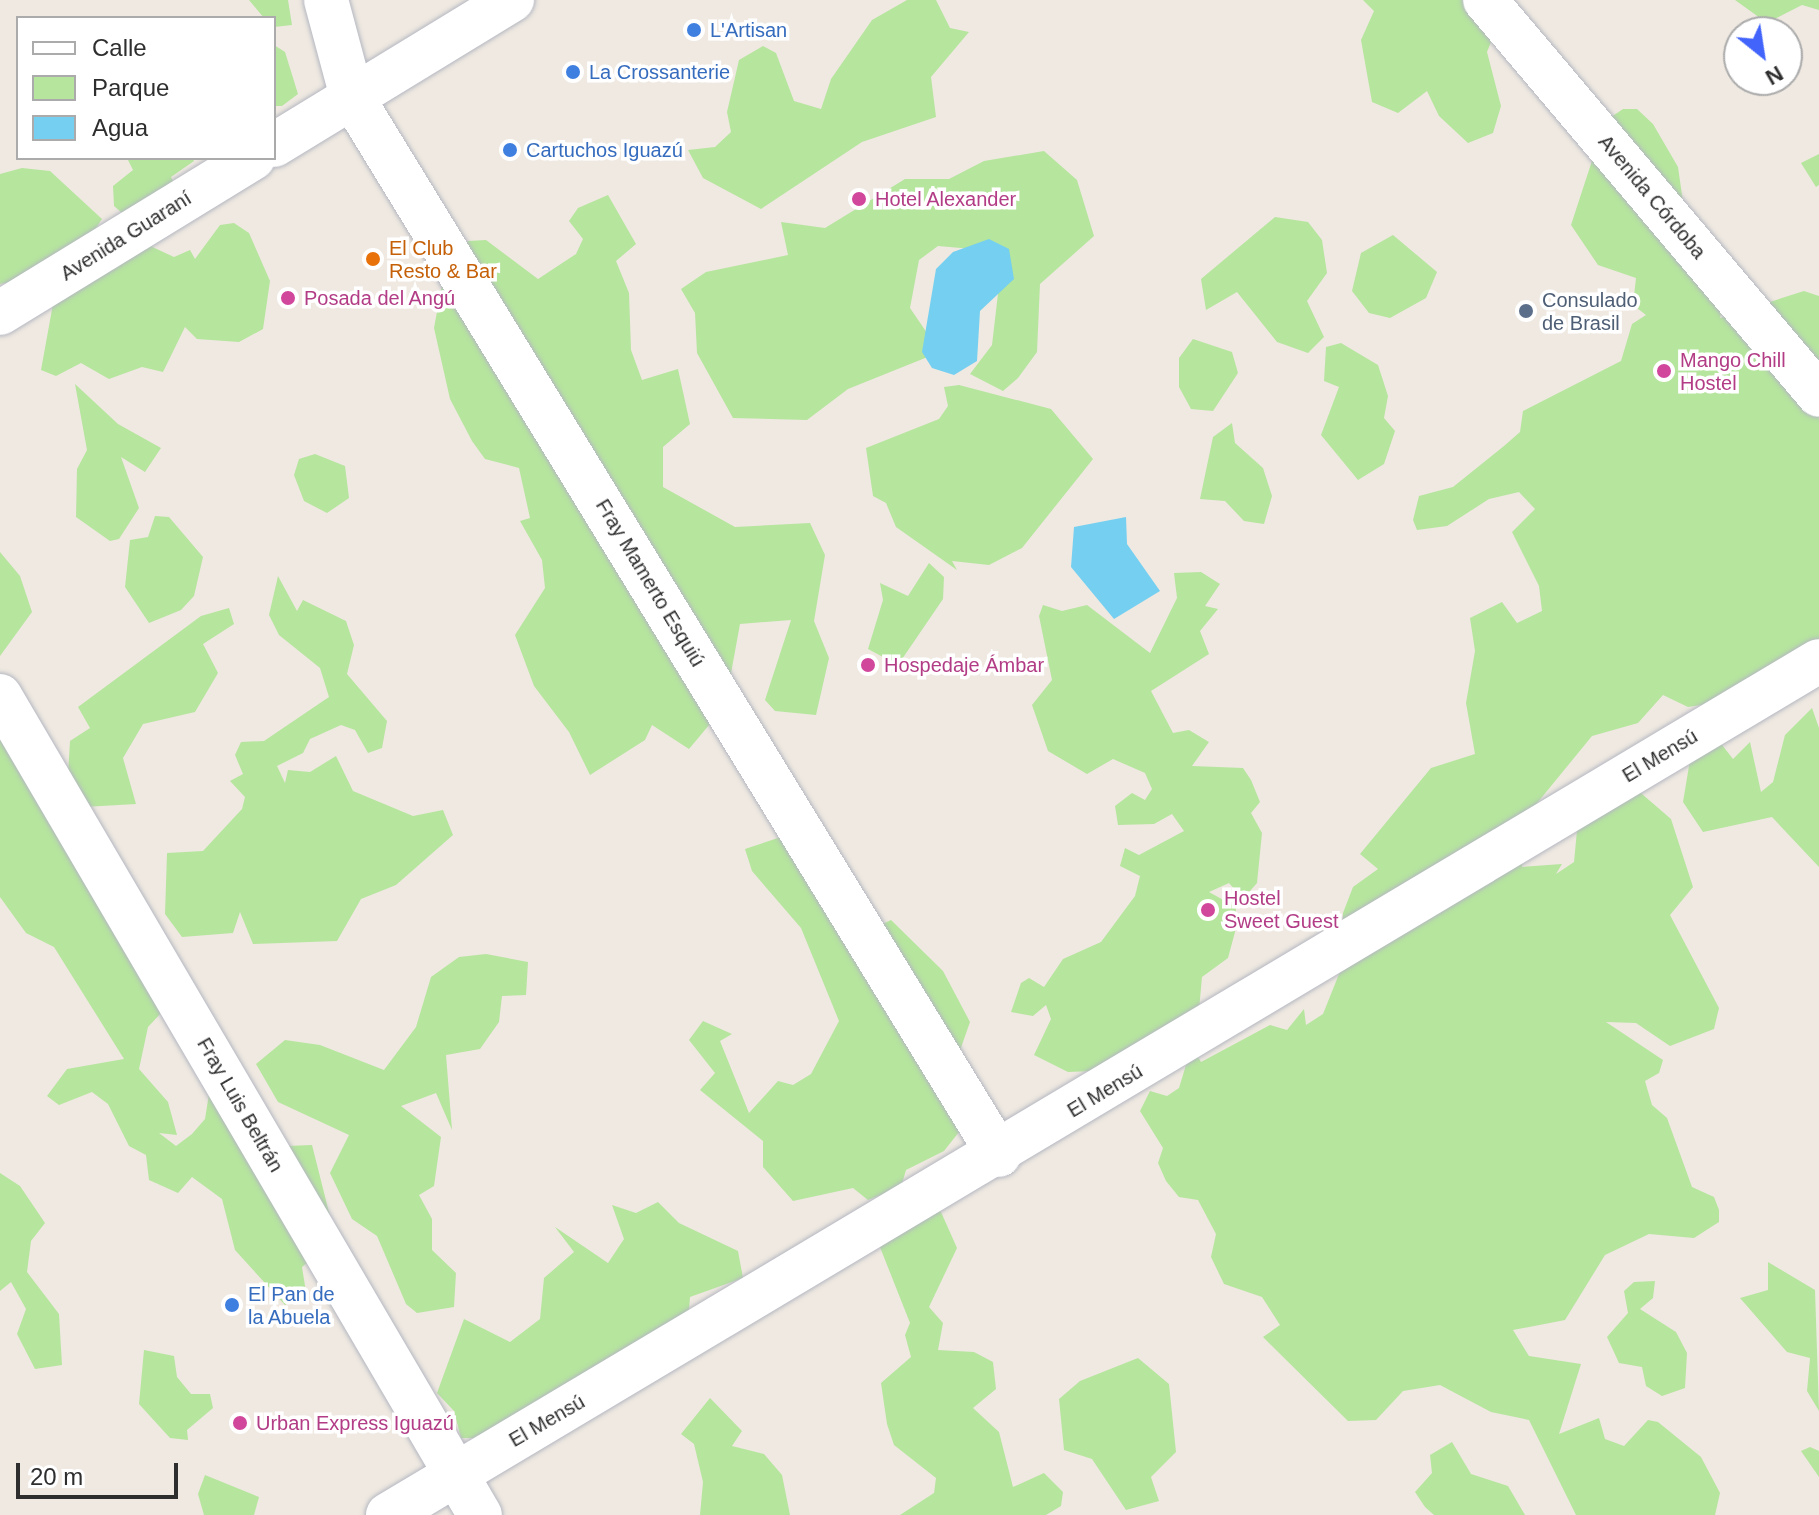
<!DOCTYPE html>
<html>
<head>
<meta charset="utf-8">
<style>
  body { margin:0 }
  #map { position:relative; width:1819px; height:1515px; overflow:hidden; background:#efe9e1; font-family:Helvetica,sans-serif }
  div>[style] { position:absolute }
  .green>* { inset:0; background:#b6e59e }
  .water>* { inset:0; background:#75cff0 }
  .roads { filter:drop-shadow(0 0 2px #b4b7c1) drop-shadow(0 0 2px #b4b7c1) }
  .minor>* { height:44px; margin:-22px; padding:0 22px; transform-origin:22px; border-radius:22px; background:#fff }
  .secondary>* { height:44px; margin:-22px; padding:0 22px; transform-origin:22px; border-radius:22px; background:#fff }
  .dots>* { width:22px; height:22px; translate:-50% -50%; box-sizing:border-box; border:4px solid #fff; border-radius:50% }
  span { translate:-50% -50%; white-space:nowrap; text-align:center; line-height:1.15; -webkit-text-stroke:7px #fff; paint-order:stroke }
  .shop-label { font-size:20px; color:#366cbe }
  .left { translate:0 -50%; text-align:left }
  .street-label { font-size:20px; color:#2e2e2e }
  .hotel-label { font-size:20px; color:#b23c85 }
  .food-label { font-size:20px; color:#c56008 }
  .service-label { font-size:20px; color:#4e5e75 }
  .legend { position:absolute; left:16px; top:16px; width:260px; height:144px; box-sizing:border-box; background:#fff; border:2px solid #ababab; margin:0; padding:10px 14px; list-style:none; font-size:24px; color:#2e2e2e }
  .legend li { display:flex; align-items:center; gap:16px; height:40px }
  .legend b { width:40px; border:2px solid #ababab }
  .north { position:absolute; left:1723px; top:16px; width:80px; height:80px; box-sizing:border-box; background:#fff; border:2px solid #ababab; border-radius:50%; rotate:150deg; font-size:22px; font-weight:700; line-height:32px; text-align:center; color:#2e2e2e }
  .north::after { content:''; display:block; margin:auto; width:28px; height:36px; background:#4264fb; clip-path:polygon(50% 0,100% 100%,50% 72%,0 100%) }
  .scale { position:absolute; left:16px; top:1463px; width:162px; height:36px; box-sizing:border-box; border:4px solid #2e2e2e; border-top:0; padding-left:10px; font-size:24px; line-height:28px; white-space:nowrap; color:#2e2e2e; -webkit-text-stroke:6px #fff; paint-order:stroke }
</style>
</head>
<body>
<div id="map">
  <div class="green">
    <i style="clip-path:polygon(249px 0,288px 0,292px 25px,274px 27px,274px 18px,264px 18px)"></i>
    <i style="clip-path:polygon(907px 0,936px 0,950px 28px,969px 32px,931px 77px,936px 117px,862px 142px,761px 209px,703px 178px,688px 150px,715px 147px,731px 132px,727px 112px,739px 60px,763px 46px,776px 53px,794px 101px,821px 109px,831px 79px,872px 20px)"></i>
    <i style="clip-path:polygon(1363px 0,1508px 0,1487px 52px,1501px 106px,1493px 133px,1468px 143px,1439px 116px,1427px 91px,1398px 113px,1372px 102px,1361px 40px,1374px 11px)"></i>
    <i style="clip-path:polygon(1735px 0,1819px 0,1819px 10px,1802px 5px,1767px 23px)"></i>
    <i style="clip-path:polygon(274px 45px,285px 52px,298px 94px,282px 106px,274px 106px)"></i>
    <i style="clip-path:polygon(1623px 109px,1637px 109px,1653px 124px,1678px 167px,1683px 202px,1724px 299px,1720px 318px,1804px 291px,1819px 296px,1819px 661px,1760px 696px,1688px 707px,1663px 695px,1638px 723px,1592px 736px,1529px 813px,1522px 867px,1562px 864px,1556px 874px,1574px 862px,1578px 820px,1635px 788px,1671px 819px,1693px 887px,1670px 915px,1719px 1008px,1714px 1029px,1670px 1046px,1636px 1023px,1606px 1022px,1663px 1060px,1659px 1073px,1645px 1081px,1652px 1105px,1667px 1118px,1692px 1187px,1714px 1197px,1719px 1210px,1719px 1222px,1694px 1238px,1649px 1234px,1605px 1255px,1565px 1320px,1513px 1330px,1529px 1356px,1581px 1364px,1559px 1434px,1599px 1418px,1605px 1439px,1624px 1446px,1648px 1420px,1658px 1422px,1701px 1457px,1720px 1493px,1715px 1515px,1576px 1515px,1529px 1420px,1491px 1412px,1440px 1385px,1403px 1391px,1376px 1420px,1348px 1421px,1263px 1337px,1280px 1325px,1262px 1297px,1224px 1284px,1211px 1257px,1216px 1234px,1198px 1200px,1179px 1197px,1166px 1181px,1158px 1163px,1163px 1148px,1140px 1111px,1150px 1091px,1167px 1096px,1179px 1088px,1186px 1065px,1198px 1057px,1201px 1062px,1270px 1025px,1287px 1030px,1304px 1009px,1306px 1025px,1323px 1014px,1343px 964px,1343px 913px,1353px 887px,1378px 869px,1360px 854px,1431px 768px,1475px 754px,1466px 703px,1475px 651px,1470px 618px,1502px 602px,1517px 623px,1542px 611px,1539px 586px,1512px 532px,1535px 509px,1519px 492px,1489px 499px,1447px 526px,1417px 530px,1413px 520px,1419px 496px,1453px 487px,1504px 446px,1520px 432px,1523px 411px,1621px 361px,1632px 324px,1646px 315px,1633px 305px,1636px 278px,1598px 265px,1571px 225px,1605px 121px)"></i>
    <i style="clip-path:polygon(1044px 151px,1077px 180px,1094px 236px,1040px 284px,1037px 352px,1018px 378px,1003px 391px,970px 374px,992px 345px,999px 285px,984px 250px,938px 246px,919px 260px,910px 308px,940px 352px,848px 389px,807px 420px,733px 418px,697px 353px,695px 313px,681px 289px,706px 272px,788px 255px,781px 222px,825px 228px,905px 179px,949px 179px,984px 161px)"></i>
    <i style="clip-path:polygon(1819px 154px,1819px 185px,1816px 187px,1801px 163px)"></i>
    <i style="clip-path:polygon(127px 158px,192px 158px,194px 161px,171px 177px,178px 191px,129px 219px,114px 206px,113px 186px,133px 170px)"></i>
    <i style="clip-path:polygon(22px 168px,50px 171px,102px 219px,89px 239px,42px 276px,0 284px,0 174px)"></i>
    <i style="clip-path:polygon(608px 195px,636px 244px,616px 261px,629px 293px,631px 350px,642px 380px,678px 369px,690px 424px,663px 447px,663px 487px,735px 527px,810px 523px,825px 555px,814px 621px,829px 658px,816px 715px,775px 711px,765px 700px,791px 620px,740px 624px,725px 706px,689px 749px,652px 725px,645px 740px,590px 775px,569px 732px,534px 686px,515px 635px,545px 588px,542px 560px,520px 521px,530px 518px,519px 468px,485px 459px,472px 441px,450px 399px,434px 328px,443px 279px,468px 241px,486px 240px,538px 279px,576px 254px,583px 239px,569px 221px,578px 208px)"></i>
    <i style="clip-path:polygon(1275px 217px,1308px 222px,1322px 240px,1327px 273px,1307px 301px,1324px 337px,1308px 353px,1277px 342px,1237px 292px,1206px 310px,1201px 279px)"></i>
    <i style="clip-path:polygon(234px 223px,249px 233px,270px 281px,263px 329px,239px 342px,197px 339px,185px 327px,163px 372px,142px 367px,109px 379px,81px 363px,56px 376px,41px 370px,53px 304px,146px 244px,174px 257px,190px 250px,195px 259px,220px 225px)"></i>
    <i style="clip-path:polygon(1393px 235px,1437px 272px,1426px 298px,1390px 318px,1369px 313px,1352px 291px,1361px 253px)"></i>
    <i style="clip-path:polygon(1193px 339px,1232px 352px,1238px 373px,1213px 411px,1191px 409px,1179px 387px,1179px 358px)"></i>
    <i style="clip-path:polygon(1341px 343px,1378px 365px,1388px 396px,1384px 418px,1395px 431px,1384px 464px,1358px 480px,1321px 435px,1339px 387px,1324px 381px,1326px 347px)"></i>
    <i style="clip-path:polygon(75px 384px,118px 424px,161px 448px,145px 472px,121px 457px,139px 508px,119px 539px,110px 541px,76px 517px,77px 469px,87px 450px)"></i>
    <i style="clip-path:polygon(959px 385px,1051px 409px,1093px 459px,1022px 548px,989px 565px,952px 561px,957px 570px,896px 527px,886px 503px,873px 496px,866px 448px,939px 419px,948px 406px,944px 387px)"></i>
    <i style="clip-path:polygon(1232px 423px,1235px 443px,1263px 468px,1272px 496px,1264px 524px,1244px 521px,1225px 501px,1200px 499px,1213px 437px)"></i>
    <i style="clip-path:polygon(315px 454px,345px 466px,349px 498px,327px 513px,304px 501px,294px 475px,299px 459px)"></i>
    <i style="clip-path:polygon(155px 516px,169px 517px,203px 557px,194px 596px,181px 610px,149px 623px,125px 587px,130px 540px,148px 537px)"></i>
    <i style="clip-path:polygon(0 552px,20px 576px,32px 612px,0 656px)"></i>
    <i style="clip-path:polygon(929px 563px,944px 577px,943px 599px,898px 665px,868px 649px,883px 600px,880px 583px,908px 596px)"></i>
    <i style="clip-path:polygon(1201px 572px,1220px 584px,1205px 606px,1218px 609px,1200px 631px,1209px 654px,1151px 691px,1173px 733px,1189px 730px,1209px 742px,1192px 766px,1243px 768px,1251px 780px,1260px 802px,1251px 813px,1262px 833px,1257px 883px,1250px 891px,1237px 892px,1229px 883px,1209px 892px,1236px 907px,1235px 932px,1228px 958px,1202px 977px,1199px 1010px,1093px 1071px,1068px 1072px,1034px 1055px,1051px 1019px,1046px 1005px,1033px 1016px,1011px 1012px,1021px 983px,1029px 978px,1044px 987px,1063px 959px,1101px 942px,1135px 896px,1140px 876px,1120px 866px,1125px 848px,1139px 855px,1184px 831px,1172px 814px,1154px 824px,1118px 825px,1115px 806px,1132px 793px,1145px 800px,1152px 789px,1145px 773px,1113px 759px,1087px 774px,1048px 751px,1032px 705px,1052px 680px,1039px 616px,1043px 605px,1062px 611px,1087px 605px,1150px 653px,1177px 598px,1174px 573px)"></i>
    <i style="clip-path:polygon(278px 576px,297px 611px,303px 600px,346px 621px,354px 645px,347px 674px,387px 721px,382px 748px,368px 753px,355px 730px,341px 725px,310px 739px,303px 753px,277px 766px,285px 783px,288px 770px,310px 772px,336px 756px,353px 791px,413px 816px,443px 810px,453px 835px,396px 885px,361px 899px,337px 941px,253px 944px,240px 912px,233px 933px,182px 937px,165px 914px,167px 853px,203px 851px,242px 809px,245px 797px,230px 781px,243px 774px,235px 755px,241px 742px,264px 741px,329px 697px,320px 668px,279px 635px,269px 615px)"></i>
    <i style="clip-path:polygon(229px 608px,234px 624px,203px 644px,218px 673px,195px 712px,143px 724px,123px 758px,136px 804px,66px 808px,70px 741px,90px 728px,78px 707px,201px 616px)"></i>
    <i style="clip-path:polygon(1812px 708px,1819px 728px,1819px 867px,1772px 817px,1703px 832px,1683px 802px,1691px 754px,1719px 741px,1733px 759px,1750px 742px,1761px 792px,1773px 782px,1785px 735px)"></i>
    <i style="clip-path:polygon(0 730px,162px 1012px,148px 1027px,139px 1069px,168px 1102px,177px 1135px,159px 1133px,176px 1146px,192px 1134px,205px 1119px,209px 1094px,287px 1146px,312px 1145px,336px 1240px,302px 1267px,306px 1292px,285px 1305px,235px 1250px,222px 1199px,192px 1177px,178px 1193px,149px 1180px,146px 1155px,129px 1146px,108px 1104px,92px 1092px,59px 1105px,47px 1096px,67px 1069px,124px 1059px,54px 947px,26px 933px,0 897px)"></i>
    <i style="clip-path:polygon(781px 837px,864px 933px,891px 920px,943px 971px,970px 1022px,951px 1076px,974px 1113px,944px 1151px,906px 1170px,901px 1187px,868px 1200px,853px 1188px,793px 1201px,763px 1167px,763px 1141px,700px 1090px,715px 1073px,689px 1040px,703px 1021px,732px 1034px,720px 1041px,749px 1113px,778px 1081px,793px 1085px,811px 1074px,839px 1021px,801px 928px,752px 871px,745px 849px)"></i>
    <i style="clip-path:polygon(486px 954px,528px 962px,526px 995px,502px 996px,499px 1022px,480px 1049px,446px 1055px,452px 1130px,436px 1093px,401px 1106px,441px 1137px,434px 1186px,419px 1195px,432px 1219px,432px 1250px,456px 1273px,454px 1307px,417px 1313px,406px 1304px,377px 1236px,352px 1219px,330px 1173px,349px 1135px,278px 1102px,256px 1064px,285px 1040px,320px 1045px,384px 1070px,416px 1027px,431px 977px,459px 957px)"></i>
    <i style="clip-path:polygon(0 1173px,20px 1186px,45px 1223px,31px 1241px,27px 1272px,59px 1314px,62px 1365px,35px 1369px,17px 1334px,26px 1309px,11px 1282px,0 1291px)"></i>
    <i style="clip-path:polygon(918px 1190px,941px 1212px,957px 1248px,929px 1307px,943px 1323px,938px 1350px,974px 1352px,993px 1362px,996px 1389px,973px 1408px,999px 1432px,1013px 1487px,1044px 1473px,1063px 1492px,1061px 1506px,1046px 1515px,900px 1515px,934px 1493px,936px 1478px,894px 1445px,887px 1424px,881px 1383px,911px 1357px,905px 1335px,910px 1323px,876px 1237px)"></i>
    <i style="clip-path:polygon(658px 1202px,679px 1223px,738px 1251px,743px 1278px,690px 1297px,688px 1323px,482px 1438px,461px 1438px,454px 1411px,437px 1393px,464px 1319px,510px 1342px,540px 1319px,544px 1278px,574px 1252px,555px 1227px,608px 1263px,624px 1239px,612px 1205px,636px 1213px)"></i>
    <i style="clip-path:polygon(1768px 1262px,1815px 1290px,1819px 1411px,1807px 1391px,1810px 1358px,1787px 1352px,1740px 1298px,1768px 1290px)"></i>
    <i style="clip-path:polygon(1655px 1281px,1653px 1298px,1640px 1309px,1676px 1332px,1687px 1353px,1685px 1388px,1662px 1396px,1646px 1386px,1642px 1367px,1619px 1363px,1607px 1337px,1628px 1313px,1624px 1291px,1634px 1282px)"></i>
    <i style="clip-path:polygon(144px 1350px,174px 1356px,177px 1377px,191px 1394px,210px 1394px,213px 1408px,187px 1430px,188px 1440px,170px 1438px,139px 1404px)"></i>
    <i style="clip-path:polygon(1138px 1358px,1169px 1384px,1176px 1452px,1151px 1477px,1159px 1501px,1126px 1510px,1092px 1459px,1064px 1450px,1059px 1399px,1080px 1381px)"></i>
    <i style="clip-path:polygon(710px 1398px,742px 1431px,732px 1446px,764px 1454px,782px 1475px,790px 1515px,700px 1515px,703px 1482px,694px 1444px,681px 1434px)"></i>
    <i style="clip-path:polygon(1452px 1442px,1471px 1474px,1508px 1486px,1525px 1515px,1434px 1515px,1425px 1507px,1415px 1492px,1432px 1473px,1430px 1455px)"></i>
    <i style="clip-path:polygon(1810px 1447px,1819px 1451px,1819px 1477px,1801px 1451px)"></i>
    <i style="clip-path:polygon(205px 1475px,259px 1497px,254px 1515px,204px 1515px,198px 1494px)"></i>
  </div>
  <div class="water">
    <i style="clip-path:polygon(989px 239px,1009px 249px,1014px 279px,980px 311px,977px 361px,954px 375px,932px 368px,922px 352px,936px 269px,953px 252px)"></i>
    <i style="clip-path:polygon(1126px 517px,1127px 544px,1160px 591px,1114px 619px,1071px 567px,1074px 527px)"></i>
  </div>
  <div class="roads">
    <div class="minor">
      <i style="left:326px;top:0;width:100px;rotate:75deg"></i>
      <i style="left:352px;top:97px;width:1240px;rotate:58.55deg"></i>
      <i style="left:0;top:696px;width:949px;rotate:59.63deg"></i>
      <i style="left:388px;top:1515px;width:1666px;rotate:-30.83deg"></i>
    </div>
    <div class="secondary">
      <i style="left:1485px;top:0;width:517px;rotate:49.78deg"></i>
      <i style="left:274px;top:145px;width:279px;rotate:-31.4deg"></i>
      <i style="left:0;top:313px;width:297px;rotate:-31.5deg"></i>
    </div>
  </div>
  <div class="dots">
    <i style="left:694px;top:30px;background:#3f7fe0"></i>
    <i style="left:573px;top:72px;background:#3f7fe0"></i>
    <i style="left:510px;top:150px;background:#3f7fe0"></i>
    <i style="left:859px;top:199px;background:#d1479c"></i>
    <i style="left:373px;top:259px;background:#e8710a"></i>
    <i style="left:288px;top:298px;background:#d1479c"></i>
    <i style="left:1526px;top:311px;background:#5c6f8a"></i>
    <i style="left:1664px;top:371px;background:#d1479c"></i>
    <i style="left:868px;top:665px;background:#d1479c"></i>
    <i style="left:1208px;top:910px;background:#d1479c"></i>
    <i style="left:232px;top:1305px;background:#3f7fe0"></i>
    <i style="left:240px;top:1423px;background:#d1479c"></i>
  </div>
  <div class="shop-label">
    <span class="left" style="left:710px;top:30px">L'Artisan</span>
    <span class="left" style="left:589px;top:72px">La Crossanterie</span>
    <span class="left" style="left:526px;top:150px">Cartuchos Iguazú</span>
    <span class="left" style="left:248px;top:1306px">El Pan de<br>la Abuela</span>
  </div>
  <div class="street-label">
    <span style="left:1652px;top:197px;rotate:50deg">Avenida Córdoba</span>
    <span style="left:126px;top:236px;rotate:-32deg">Avenida Guaraní</span>
    <span style="left:650px;top:583px;rotate:59deg">Fray Mamerto Esquiú</span>
    <span style="left:1660px;top:756px;rotate:-31deg">El Mensú</span>
    <span style="left:1105px;top:1091px;rotate:-31deg">El Mensú</span>
    <span style="left:240px;top:1105px;rotate:60deg">Fray Luis Beltrán</span>
    <span style="left:547px;top:1421px;rotate:-30deg">El Mensú</span>
  </div>
  <div class="hotel-label">
    <span class="left" style="left:875px;top:199px">Hotel Alexander</span>
    <span class="left" style="left:304px;top:298px">Posada del Angú</span>
    <span class="left" style="left:1680px;top:372px">Mango Chill<br>Hostel</span>
    <span class="left" style="left:884px;top:665px">Hospedaje Ámbar</span>
    <span class="left" style="left:1224px;top:910px">Hostel<br>Sweet Guest</span>
    <span class="left" style="left:256px;top:1423px">Urban Express Iguazú</span>
  </div>
  <div class="food-label">
    <span class="left" style="left:389px;top:260px">El Club<br>Resto &amp; Bar</span>
  </div>
  <div class="service-label">
    <span class="left" style="left:1542px;top:312px">Consulado<br>de Brasil</span>
  </div>
  <ul class="legend">
  <li><b style="height:10px;background:#fff"></b>Calle</li>
  <li><b style="height:22px;background:#b6e59e"></b>Parque</li>
  <li><b style="height:22px;background:#75cff0"></b>Agua</li>
  </ul>
  <div class="north">N</div>
  <div class="scale">20 m</div>
</div>
</body>
</html>
